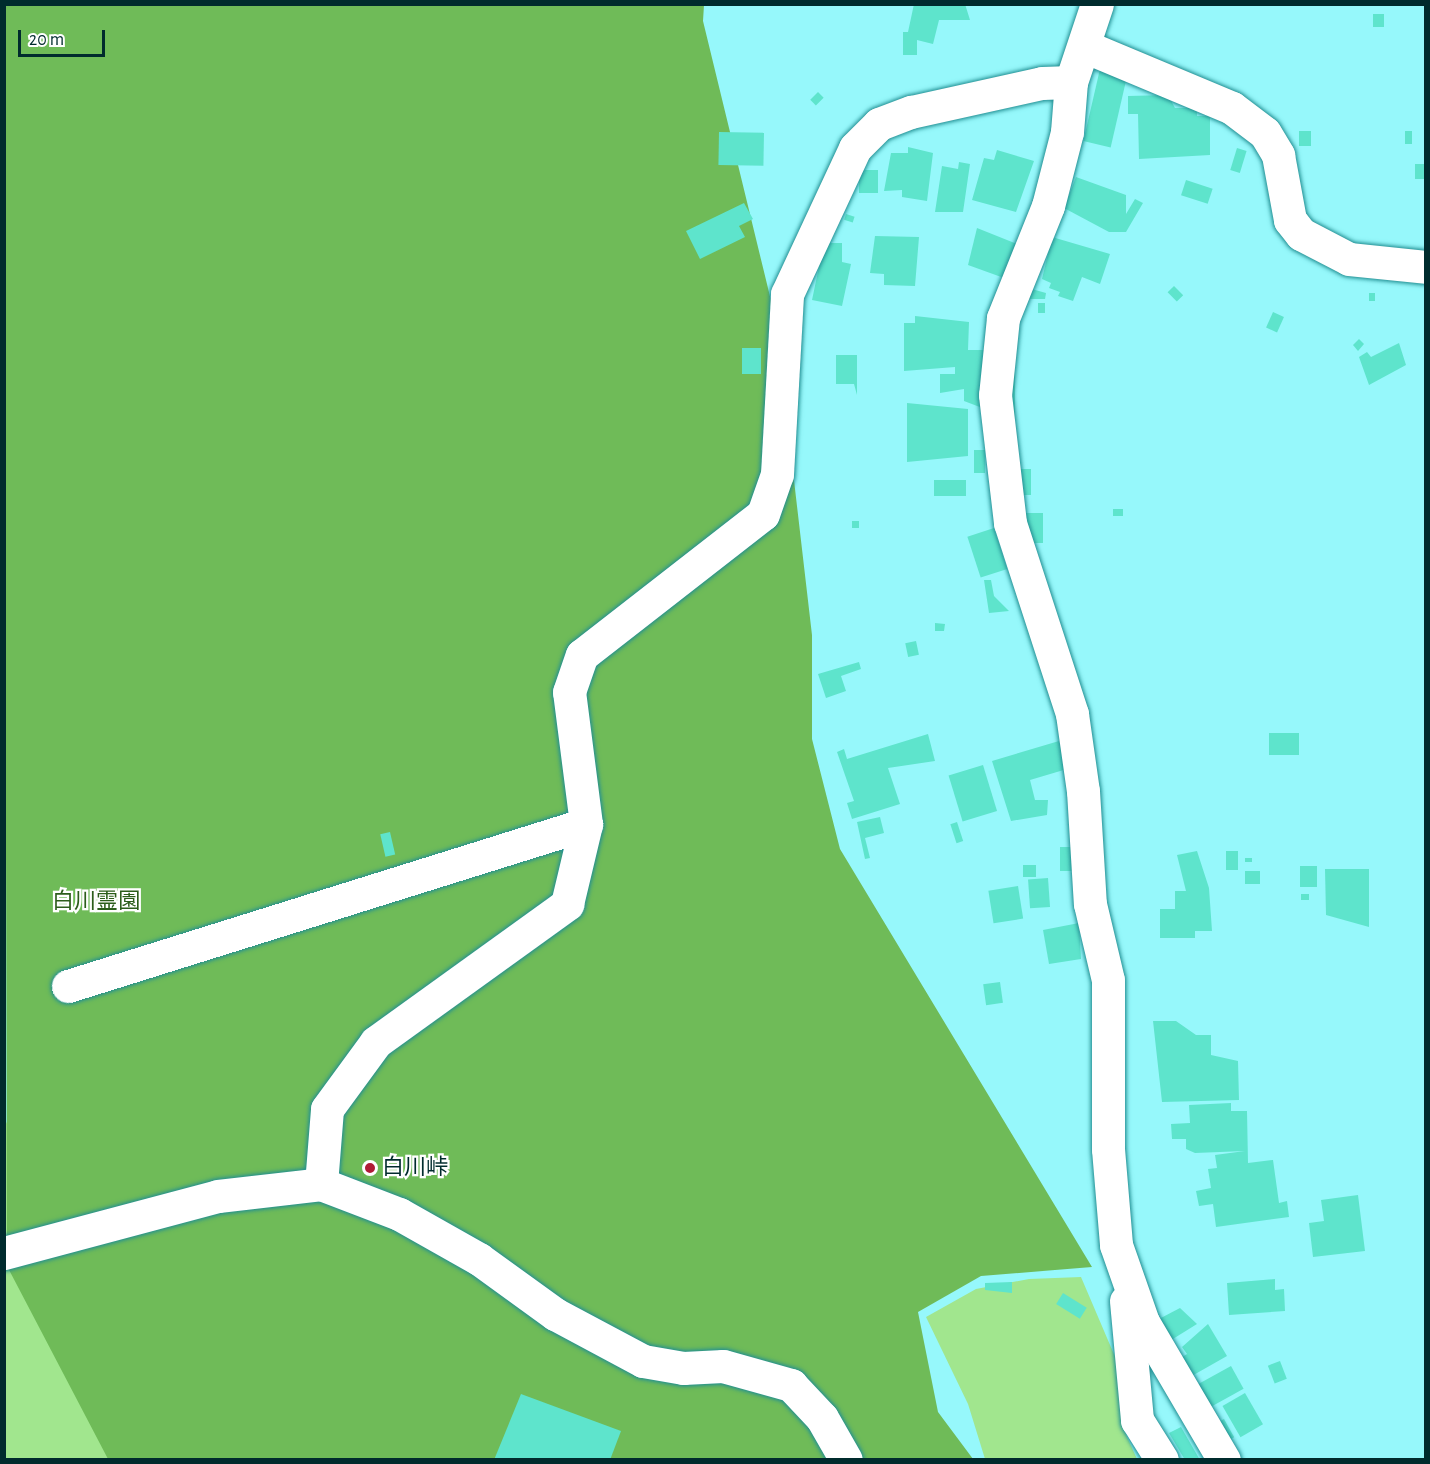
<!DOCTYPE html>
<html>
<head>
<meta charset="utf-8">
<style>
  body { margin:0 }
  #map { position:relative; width:1430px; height:1464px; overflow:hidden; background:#96f8fb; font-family:"Alegreya Sans","Noto Sans JP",sans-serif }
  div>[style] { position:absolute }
  .green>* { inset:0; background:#a1e68e }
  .forest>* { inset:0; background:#6fbb58 }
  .building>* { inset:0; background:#5ee4cc; transform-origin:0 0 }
  .roads { filter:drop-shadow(0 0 2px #218e92) drop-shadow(0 0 2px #218e92) }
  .minor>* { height:33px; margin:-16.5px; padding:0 16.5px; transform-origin:16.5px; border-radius:16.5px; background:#fff }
  .dots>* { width:16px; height:16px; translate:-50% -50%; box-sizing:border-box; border:3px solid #fff; border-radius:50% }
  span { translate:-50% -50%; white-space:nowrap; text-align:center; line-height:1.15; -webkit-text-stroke:4.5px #fff; paint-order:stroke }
  .park-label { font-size:22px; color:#2c5d1b }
  .poi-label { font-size:22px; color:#002b2d }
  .left { translate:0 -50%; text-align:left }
  .frame { position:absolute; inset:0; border:6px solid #002b2d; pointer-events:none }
  .scale { position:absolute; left:18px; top:30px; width:87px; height:27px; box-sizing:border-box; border:3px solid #002b2d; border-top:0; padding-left:8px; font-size:18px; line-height:21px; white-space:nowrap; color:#002b2d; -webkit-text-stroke:4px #fff; paint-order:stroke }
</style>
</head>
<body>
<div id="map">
  <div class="green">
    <i style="clip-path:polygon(4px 1118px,185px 1459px,5px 1459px)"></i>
    <i style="clip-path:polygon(1081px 1277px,1119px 1366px,1123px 1428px,1137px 1459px,985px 1459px,968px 1404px,926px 1317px,976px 1289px,1029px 1279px)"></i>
  </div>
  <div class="forest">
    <i style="clip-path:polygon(4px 5px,704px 5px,703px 21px,775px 317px,812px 635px,812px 739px,840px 849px,1092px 1267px,981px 1276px,918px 1312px,938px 1412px,973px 1459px,108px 1459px,7px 1266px)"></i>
  </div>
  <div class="building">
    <i style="clip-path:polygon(914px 4px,965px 4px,970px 20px,939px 20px,933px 44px,917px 40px,917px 55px,903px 55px,903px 32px,908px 32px)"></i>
    <i style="left:1373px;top:14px;width:11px;height:13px"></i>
    <i style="left:1100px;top:69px;width:28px;height:74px;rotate:13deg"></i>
    <i style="left:818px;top:92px;width:8px;height:11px;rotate:45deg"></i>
    <i style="clip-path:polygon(1168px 95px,1175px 108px,1197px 108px,1197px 116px,1210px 116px,1210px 155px,1139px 159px,1138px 114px,1128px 114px,1128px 96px)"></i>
    <i style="left:1299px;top:131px;width:12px;height:15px"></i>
    <i style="left:1412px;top:131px;width:13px;height:7px;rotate:90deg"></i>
    <i style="left:719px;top:132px;width:45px;height:33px;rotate:1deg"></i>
    <i style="clip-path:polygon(908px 147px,933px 153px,927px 201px,902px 197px,902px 190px,884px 191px,891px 153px,908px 153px)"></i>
    <i style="left:1237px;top:148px;width:10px;height:23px;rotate:17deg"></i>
    <i style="clip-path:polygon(997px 150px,1034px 161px,1016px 212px,972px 200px,984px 158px,994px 160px)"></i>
    <i style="clip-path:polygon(959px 162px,970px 164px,963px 212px,935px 212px,942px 166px,958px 169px)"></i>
    <i style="left:1415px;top:164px;width:11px;height:15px"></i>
    <i style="left:859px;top:170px;width:19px;height:23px"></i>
    <i style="clip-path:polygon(1076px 177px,1126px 195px,1126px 214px,1135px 199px,1143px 203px,1126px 232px,1109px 232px,1064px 208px)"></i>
    <i style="left:1186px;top:180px;width:28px;height:16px;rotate:18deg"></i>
    <i style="clip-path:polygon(744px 203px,753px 219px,739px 226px,745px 237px,700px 259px,686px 231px)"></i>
    <i style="left:846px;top:214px;width:9px;height:6px;rotate:18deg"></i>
    <i style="clip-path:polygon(977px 228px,1017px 244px,1004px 278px,968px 265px)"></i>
    <i style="clip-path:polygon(875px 236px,919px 237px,915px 286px,884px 285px,884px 274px,870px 273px)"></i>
    <i style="clip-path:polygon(1052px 237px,1110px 254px,1100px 284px,1082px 277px,1073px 301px,1058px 296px,1060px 292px,1049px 288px,1051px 283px,1042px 279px)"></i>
    <i style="clip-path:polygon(824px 243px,842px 243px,842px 262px,851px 264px,842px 306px,812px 300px)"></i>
    <i style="left:1174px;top:286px;width:13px;height:9px;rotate:45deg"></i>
    <i style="clip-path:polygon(1028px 288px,1046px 293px,1045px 299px,1026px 299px)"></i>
    <i style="left:1369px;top:293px;width:6px;height:8px"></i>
    <i style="left:1038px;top:303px;width:7px;height:10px"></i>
    <i style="left:1273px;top:312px;width:12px;height:17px;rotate:24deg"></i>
    <i style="clip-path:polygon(915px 316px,969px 322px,968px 350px,984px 350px,985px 409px,964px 401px,964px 389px,940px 393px,940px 374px,955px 374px,955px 367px,904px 371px,904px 323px,915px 323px)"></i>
    <i style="clip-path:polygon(1359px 339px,1364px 344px,1358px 351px,1353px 345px)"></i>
    <i style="clip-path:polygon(1399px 343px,1406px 365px,1369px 385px,1359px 357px,1367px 352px,1371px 357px)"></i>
    <i style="left:742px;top:348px;width:19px;height:26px"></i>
    <i style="clip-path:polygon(836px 355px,857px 355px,857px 395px,854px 384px,836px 384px)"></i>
    <i style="left:1009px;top:368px;width:6px;height:54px"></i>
    <i style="clip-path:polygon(907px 403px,968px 409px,968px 456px,907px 462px)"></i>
    <i style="left:974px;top:450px;width:11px;height:23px"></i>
    <i style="left:1018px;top:469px;width:13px;height:26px"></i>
    <i style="left:934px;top:480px;width:32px;height:16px"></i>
    <i style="left:1113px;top:509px;width:10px;height:7px"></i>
    <i style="left:1026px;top:513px;width:17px;height:30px"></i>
    <i style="left:852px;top:521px;width:7px;height:7px"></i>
    <i style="left:994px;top:528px;width:43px;height:28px;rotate:72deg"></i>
    <i style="clip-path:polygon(984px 580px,991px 580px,994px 596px,1009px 611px,989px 613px)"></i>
    <i style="clip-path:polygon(935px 623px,945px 624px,944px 631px,935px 631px)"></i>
    <i style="left:916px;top:641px;width:14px;height:11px;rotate:78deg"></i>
    <i style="clip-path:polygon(859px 662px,861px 669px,841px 676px,846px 691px,826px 698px,818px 674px)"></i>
    <i style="left:1269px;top:733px;width:30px;height:22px"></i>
    <i style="clip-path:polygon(928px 734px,935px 761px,888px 768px,900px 804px,852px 819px,847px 803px,854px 801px,837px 752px,844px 749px,847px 759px)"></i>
    <i style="clip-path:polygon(1059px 741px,1067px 769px,1030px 780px,1035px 800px,1048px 800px,1047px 815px,1011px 821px,992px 761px)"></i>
    <i style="left:983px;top:765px;width:48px;height:36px;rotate:73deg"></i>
    <i style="clip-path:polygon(880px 817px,884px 833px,865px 838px,870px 858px,865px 859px,857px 822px)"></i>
    <i style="left:957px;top:822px;width:20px;height:7px;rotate:72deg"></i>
    <i style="left:390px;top:832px;width:23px;height:10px;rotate:77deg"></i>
    <i style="left:1060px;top:847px;width:14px;height:24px"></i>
    <i style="clip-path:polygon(1197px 851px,1209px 888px,1212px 931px,1195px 931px,1195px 938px,1160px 938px,1160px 909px,1175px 909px,1175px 891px,1186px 891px,1177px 855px)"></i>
    <i style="left:1226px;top:851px;width:12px;height:19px"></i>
    <i style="left:1245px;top:858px;width:7px;height:4px"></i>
    <i style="left:1023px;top:865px;width:13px;height:12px"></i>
    <i style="left:1300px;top:866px;width:17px;height:21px"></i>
    <i style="clip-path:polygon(1325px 869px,1369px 869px,1369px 927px,1326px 915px)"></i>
    <i style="left:1245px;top:871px;width:15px;height:13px"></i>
    <i style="left:1048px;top:878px;width:29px;height:20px;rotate:86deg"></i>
    <i style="left:1018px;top:886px;width:33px;height:30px;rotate:81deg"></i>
    <i style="left:1301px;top:894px;width:8px;height:6px"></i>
    <i style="clip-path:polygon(1079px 923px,1081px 959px,1049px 964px,1043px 930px)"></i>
    <i style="left:1000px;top:982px;width:21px;height:17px;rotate:82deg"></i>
    <i style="clip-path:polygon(1153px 1021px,1176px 1021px,1196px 1035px,1211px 1035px,1211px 1055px,1238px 1061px,1239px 1100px,1162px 1102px)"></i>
    <i style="clip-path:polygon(1231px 1103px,1231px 1111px,1247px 1111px,1248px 1163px,1273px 1160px,1279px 1203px,1287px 1201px,1289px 1217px,1216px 1227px,1213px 1204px,1199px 1206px,1196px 1191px,1211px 1188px,1208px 1169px,1217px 1168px,1215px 1155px,1245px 1151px,1195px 1153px,1186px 1149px,1186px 1139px,1172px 1139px,1171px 1124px,1190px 1123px,1189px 1105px)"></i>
    <i style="clip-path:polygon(1358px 1195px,1365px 1251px,1313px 1257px,1309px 1223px,1324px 1221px,1321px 1200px)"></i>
    <i style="clip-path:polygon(1275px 1279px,1275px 1290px,1284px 1289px,1285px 1311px,1229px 1315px,1227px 1283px)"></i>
    <i style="clip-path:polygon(1012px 1282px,1012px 1293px,985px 1290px,985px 1283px)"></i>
    <i style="left:1063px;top:1293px;width:28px;height:13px;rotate:32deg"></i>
    <i style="clip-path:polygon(1180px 1308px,1197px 1324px,1168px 1342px,1157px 1320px)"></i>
    <i style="clip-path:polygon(1208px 1324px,1227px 1356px,1190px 1377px,1179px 1359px,1187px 1354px,1182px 1347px)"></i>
    <i style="left:1280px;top:1361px;width:19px;height:13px;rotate:69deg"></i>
    <i style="left:1231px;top:1366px;width:26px;height:44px;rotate:61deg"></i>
    <i style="left:1245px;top:1393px;width:36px;height:26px;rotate:60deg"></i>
    <i style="clip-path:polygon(521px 1394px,621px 1431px,610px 1460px,494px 1460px)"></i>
    <i style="left:1224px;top:1419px;width:21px;height:9px;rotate:61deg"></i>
    <i style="clip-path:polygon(1181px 1427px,1200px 1460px,1185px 1460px,1169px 1433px)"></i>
  </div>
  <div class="roads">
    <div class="minor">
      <i style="left:1097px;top:4px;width:82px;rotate:108.4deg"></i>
      <i style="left:1071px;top:82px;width:50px;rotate:94.6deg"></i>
      <i style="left:1067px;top:132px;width:76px;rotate:104.4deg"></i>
      <i style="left:1048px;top:206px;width:121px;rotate:111.9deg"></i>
      <i style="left:1003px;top:318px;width:77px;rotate:95.9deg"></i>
      <i style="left:995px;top:395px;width:129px;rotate:83.3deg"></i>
      <i style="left:1010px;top:523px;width:201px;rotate:72deg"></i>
      <i style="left:1072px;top:714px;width:78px;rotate:81.9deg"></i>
      <i style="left:1083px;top:791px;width:113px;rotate:86.5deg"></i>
      <i style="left:1090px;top:904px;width:78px;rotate:76.7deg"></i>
      <i style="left:1108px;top:980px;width:169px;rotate:90deg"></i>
      <i style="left:1108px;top:1149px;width:96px;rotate:85.2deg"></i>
      <i style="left:1116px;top:1245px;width:82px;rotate:70.7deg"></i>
      <i style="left:1143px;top:1322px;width:160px;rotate:59.6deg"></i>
      <i style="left:1084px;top:46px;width:160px;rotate:22.7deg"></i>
      <i style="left:1232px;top:108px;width:41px;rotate:37.1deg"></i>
      <i style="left:1265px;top:133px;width:26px;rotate:59deg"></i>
      <i style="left:1278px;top:155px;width:66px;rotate:79.5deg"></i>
      <i style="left:1290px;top:220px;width:18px;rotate:52deg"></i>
      <i style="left:1301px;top:234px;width:54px;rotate:27.5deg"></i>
      <i style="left:1349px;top:259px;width:77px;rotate:5.9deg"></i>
      <i style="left:68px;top:986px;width:543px;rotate:-17.37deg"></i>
      <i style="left:321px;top:1184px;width:75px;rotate:-85.4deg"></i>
      <i style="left:327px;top:1109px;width:83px;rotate:-53.8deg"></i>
      <i style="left:376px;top:1042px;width:236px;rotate:-35.8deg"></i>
      <i style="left:567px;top:904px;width:82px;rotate:-76.6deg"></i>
      <i style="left:586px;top:824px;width:133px;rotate:-97.3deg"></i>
      <i style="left:569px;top:692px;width:39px;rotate:-71deg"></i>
      <i style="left:582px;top:655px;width:229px;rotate:-37.9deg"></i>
      <i style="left:763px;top:514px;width:42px;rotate:-70.7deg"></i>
      <i style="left:777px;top:474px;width:180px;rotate:-86.8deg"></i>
      <i style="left:787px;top:294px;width:161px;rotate:-65deg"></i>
      <i style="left:855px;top:148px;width:34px;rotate:-45deg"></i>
      <i style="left:879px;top:124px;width:34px;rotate:-21deg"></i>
      <i style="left:911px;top:112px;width:134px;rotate:-12.5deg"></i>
      <i style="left:1042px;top:83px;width:29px;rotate:-2deg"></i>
      <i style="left:4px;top:1253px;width:221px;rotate:-14.9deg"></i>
      <i style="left:218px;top:1196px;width:104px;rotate:-6.6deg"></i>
      <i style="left:321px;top:1184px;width:84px;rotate:21deg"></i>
      <i style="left:399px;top:1214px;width:92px;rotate:29.4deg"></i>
      <i style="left:479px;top:1259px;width:94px;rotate:35.9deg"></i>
      <i style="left:555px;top:1314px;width:100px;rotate:28.1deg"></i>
      <i style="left:643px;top:1361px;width:41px;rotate:9.9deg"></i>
      <i style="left:683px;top:1368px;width:40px;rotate:-2.9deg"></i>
      <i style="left:723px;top:1366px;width:71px;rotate:15.6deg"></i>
      <i style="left:791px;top:1385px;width:45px;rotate:46.8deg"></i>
      <i style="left:822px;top:1418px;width:48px;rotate:60.3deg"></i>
      <i style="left:1126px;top:1301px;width:120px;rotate:84.7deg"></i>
      <i style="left:1137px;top:1420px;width:47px;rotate:58deg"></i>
    </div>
  </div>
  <div class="dots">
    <i style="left:370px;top:1168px;background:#af1b35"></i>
  </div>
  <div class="park-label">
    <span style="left:96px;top:902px">白川霊園</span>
  </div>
  <div class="poi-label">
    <span class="left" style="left:382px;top:1168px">白川峠</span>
  </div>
  <div class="frame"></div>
  <div class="scale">20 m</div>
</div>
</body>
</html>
